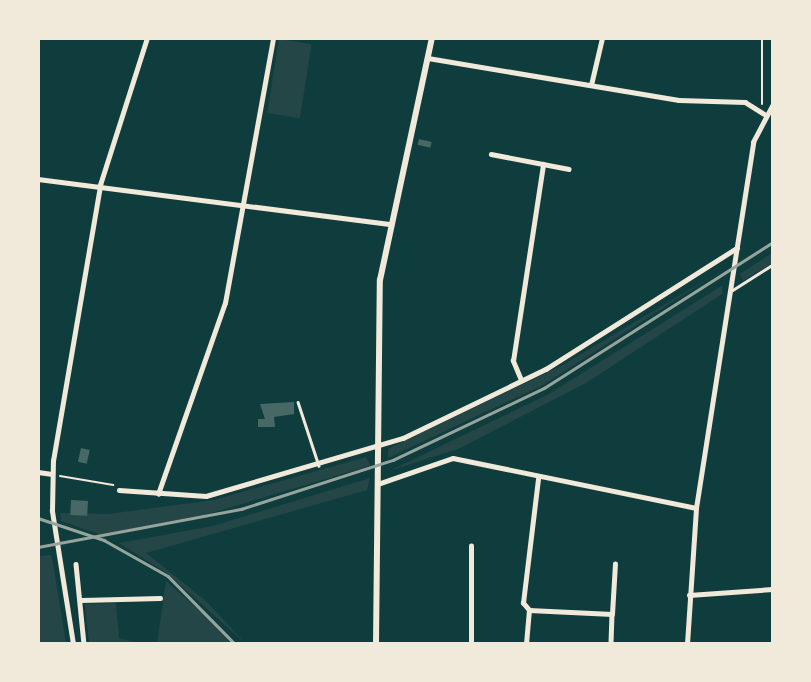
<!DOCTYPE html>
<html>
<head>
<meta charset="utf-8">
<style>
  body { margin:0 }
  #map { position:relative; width:811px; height:682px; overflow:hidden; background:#0f3d3e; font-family:Inter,sans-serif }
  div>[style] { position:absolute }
  .green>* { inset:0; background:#244646; transform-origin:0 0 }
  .building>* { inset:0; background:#486865; transform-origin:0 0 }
  .path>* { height:2px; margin:-1px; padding:0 1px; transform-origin:1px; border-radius:1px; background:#f1e9da }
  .service>* { height:2.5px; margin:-1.25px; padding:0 1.25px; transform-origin:1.25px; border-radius:1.25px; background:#f1e9da }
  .minor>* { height:4.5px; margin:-2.25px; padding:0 2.25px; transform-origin:2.25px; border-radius:2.25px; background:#f1e9da }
  .secondary>* { height:6px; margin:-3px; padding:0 3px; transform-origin:3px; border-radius:3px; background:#f1e9da }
  .rail>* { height:2.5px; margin:-1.25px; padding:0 1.25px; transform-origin:1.25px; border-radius:1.25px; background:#97a49c }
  span { translate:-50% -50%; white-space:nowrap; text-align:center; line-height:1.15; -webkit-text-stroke:5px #f1e9da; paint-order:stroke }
  .frame { position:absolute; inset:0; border:40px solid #f1e9da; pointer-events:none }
</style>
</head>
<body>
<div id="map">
  <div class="green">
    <i style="left:279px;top:39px;width:33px;height:75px;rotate:9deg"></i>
    <i style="clip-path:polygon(772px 253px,772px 263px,743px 281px,740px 274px)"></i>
    <i style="clip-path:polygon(714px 275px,543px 385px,388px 458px,388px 449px,561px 366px)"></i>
    <i style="clip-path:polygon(723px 285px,722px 294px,586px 383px,458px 449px,389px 471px,549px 394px)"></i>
    <i style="clip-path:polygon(366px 457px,370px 465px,363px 468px,208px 514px,101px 535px,61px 521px,60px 513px,108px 514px,214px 500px)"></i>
    <i style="clip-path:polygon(370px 478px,367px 490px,146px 553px,206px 601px,245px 643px,168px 574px,119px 543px,213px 526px)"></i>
    <i style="clip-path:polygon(51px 555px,53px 563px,66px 643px,39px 643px,39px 556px)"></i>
    <i style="clip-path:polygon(166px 581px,218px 627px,230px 643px,157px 643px)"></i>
    <i style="clip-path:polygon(116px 603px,119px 638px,138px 643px,89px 643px,85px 604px)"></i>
  </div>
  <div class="building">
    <i style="left:419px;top:139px;width:13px;height:6px;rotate:13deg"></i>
    <i style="clip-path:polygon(294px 402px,294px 414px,274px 417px,275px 427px,258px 427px,258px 419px,265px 419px,260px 404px)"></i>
    <i style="left:81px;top:448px;width:9px;height:14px;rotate:13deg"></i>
    <i style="left:71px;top:500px;width:17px;height:15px;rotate:3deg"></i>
  </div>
  <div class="path">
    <i style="left:762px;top:104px;width:66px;rotate:-90deg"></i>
    <i style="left:60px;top:476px;width:54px;rotate:9.6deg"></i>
  </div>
  <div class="service">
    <i style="left:731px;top:291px;width:49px;rotate:-32.4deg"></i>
    <i style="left:298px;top:402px;width:67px;rotate:71.8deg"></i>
  </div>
  <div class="minor">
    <i style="left:428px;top:58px;width:254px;rotate:9.5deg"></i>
    <i style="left:679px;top:100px;width:66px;rotate:1.7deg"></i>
    <i style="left:745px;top:102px;width:22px;rotate:32deg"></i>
    <i style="left:591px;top:85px;width:48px;rotate:-76.8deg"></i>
    <i style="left:491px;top:154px;width:79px;rotate:10.9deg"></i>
    <i style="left:38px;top:179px;width:354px;rotate:7.3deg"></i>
    <i style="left:521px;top:380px;width:21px;rotate:-113deg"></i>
    <i style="left:513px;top:361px;width:199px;rotate:-81.3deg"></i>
    <i style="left:38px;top:472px;width:14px;rotate:8deg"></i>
    <i style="left:378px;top:484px;width:79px;rotate:-19.1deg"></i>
    <i style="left:453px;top:458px;width:248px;rotate:11.6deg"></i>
    <i style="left:119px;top:490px;width:87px;rotate:3.9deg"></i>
    <i style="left:206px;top:496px;width:205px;rotate:-16.4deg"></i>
    <i style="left:403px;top:438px;width:159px;rotate:-25.8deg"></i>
    <i style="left:546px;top:369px;width:226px;rotate:-32.4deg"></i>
    <i style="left:158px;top:494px;width:202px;rotate:-70.7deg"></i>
    <i style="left:225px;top:303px;width:269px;rotate:-79.7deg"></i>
    <i style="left:76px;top:564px;width:80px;rotate:84.3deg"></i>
    <i style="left:689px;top:595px;width:83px;rotate:-4.1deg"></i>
    <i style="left:82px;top:600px;width:78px;rotate:-1.5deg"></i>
    <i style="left:529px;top:610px;width:83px;rotate:2.8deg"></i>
    <i style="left:612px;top:614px;width:30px;rotate:92deg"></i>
    <i style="left:612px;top:614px;width:50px;rotate:-86.6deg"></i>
    <i style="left:73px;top:644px;width:135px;rotate:-99deg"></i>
    <i style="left:52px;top:511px;width:50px;rotate:-88.9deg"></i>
    <i style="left:53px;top:461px;width:280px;rotate:-80.3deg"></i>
    <i style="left:100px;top:185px;width:154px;rotate:-72.3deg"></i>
    <i style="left:471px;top:644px;width:98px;rotate:-90deg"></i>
    <i style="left:526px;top:644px;width:34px;rotate:-85deg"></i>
    <i style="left:529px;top:610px;width:9px;rotate:-131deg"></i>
    <i style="left:523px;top:603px;width:125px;rotate:-83.1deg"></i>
    <i style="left:687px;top:644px;width:136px;rotate:-86.2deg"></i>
    <i style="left:696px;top:508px;width:370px;rotate:-81.1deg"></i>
    <i style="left:753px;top:142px;width:41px;rotate:-62.2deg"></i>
  </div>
  <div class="secondary">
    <i style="left:376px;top:644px;width:364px;rotate:-89.4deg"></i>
    <i style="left:380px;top:280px;width:248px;rotate:-77.9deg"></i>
  </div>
  <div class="rail">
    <i style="left:38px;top:518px;width:70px;rotate:18.4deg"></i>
    <i style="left:104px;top:540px;width:73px;rotate:29.4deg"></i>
    <i style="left:168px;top:576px;width:95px;rotate:45.4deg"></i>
    <i style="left:38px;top:547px;width:207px;rotate:-10.6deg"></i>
    <i style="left:241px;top:509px;width:160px;rotate:-17.9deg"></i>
    <i style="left:393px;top:460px;width:167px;rotate:-25.5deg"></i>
    <i style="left:544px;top:388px;width:270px;rotate:-32.5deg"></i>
  </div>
  <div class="frame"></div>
</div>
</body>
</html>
